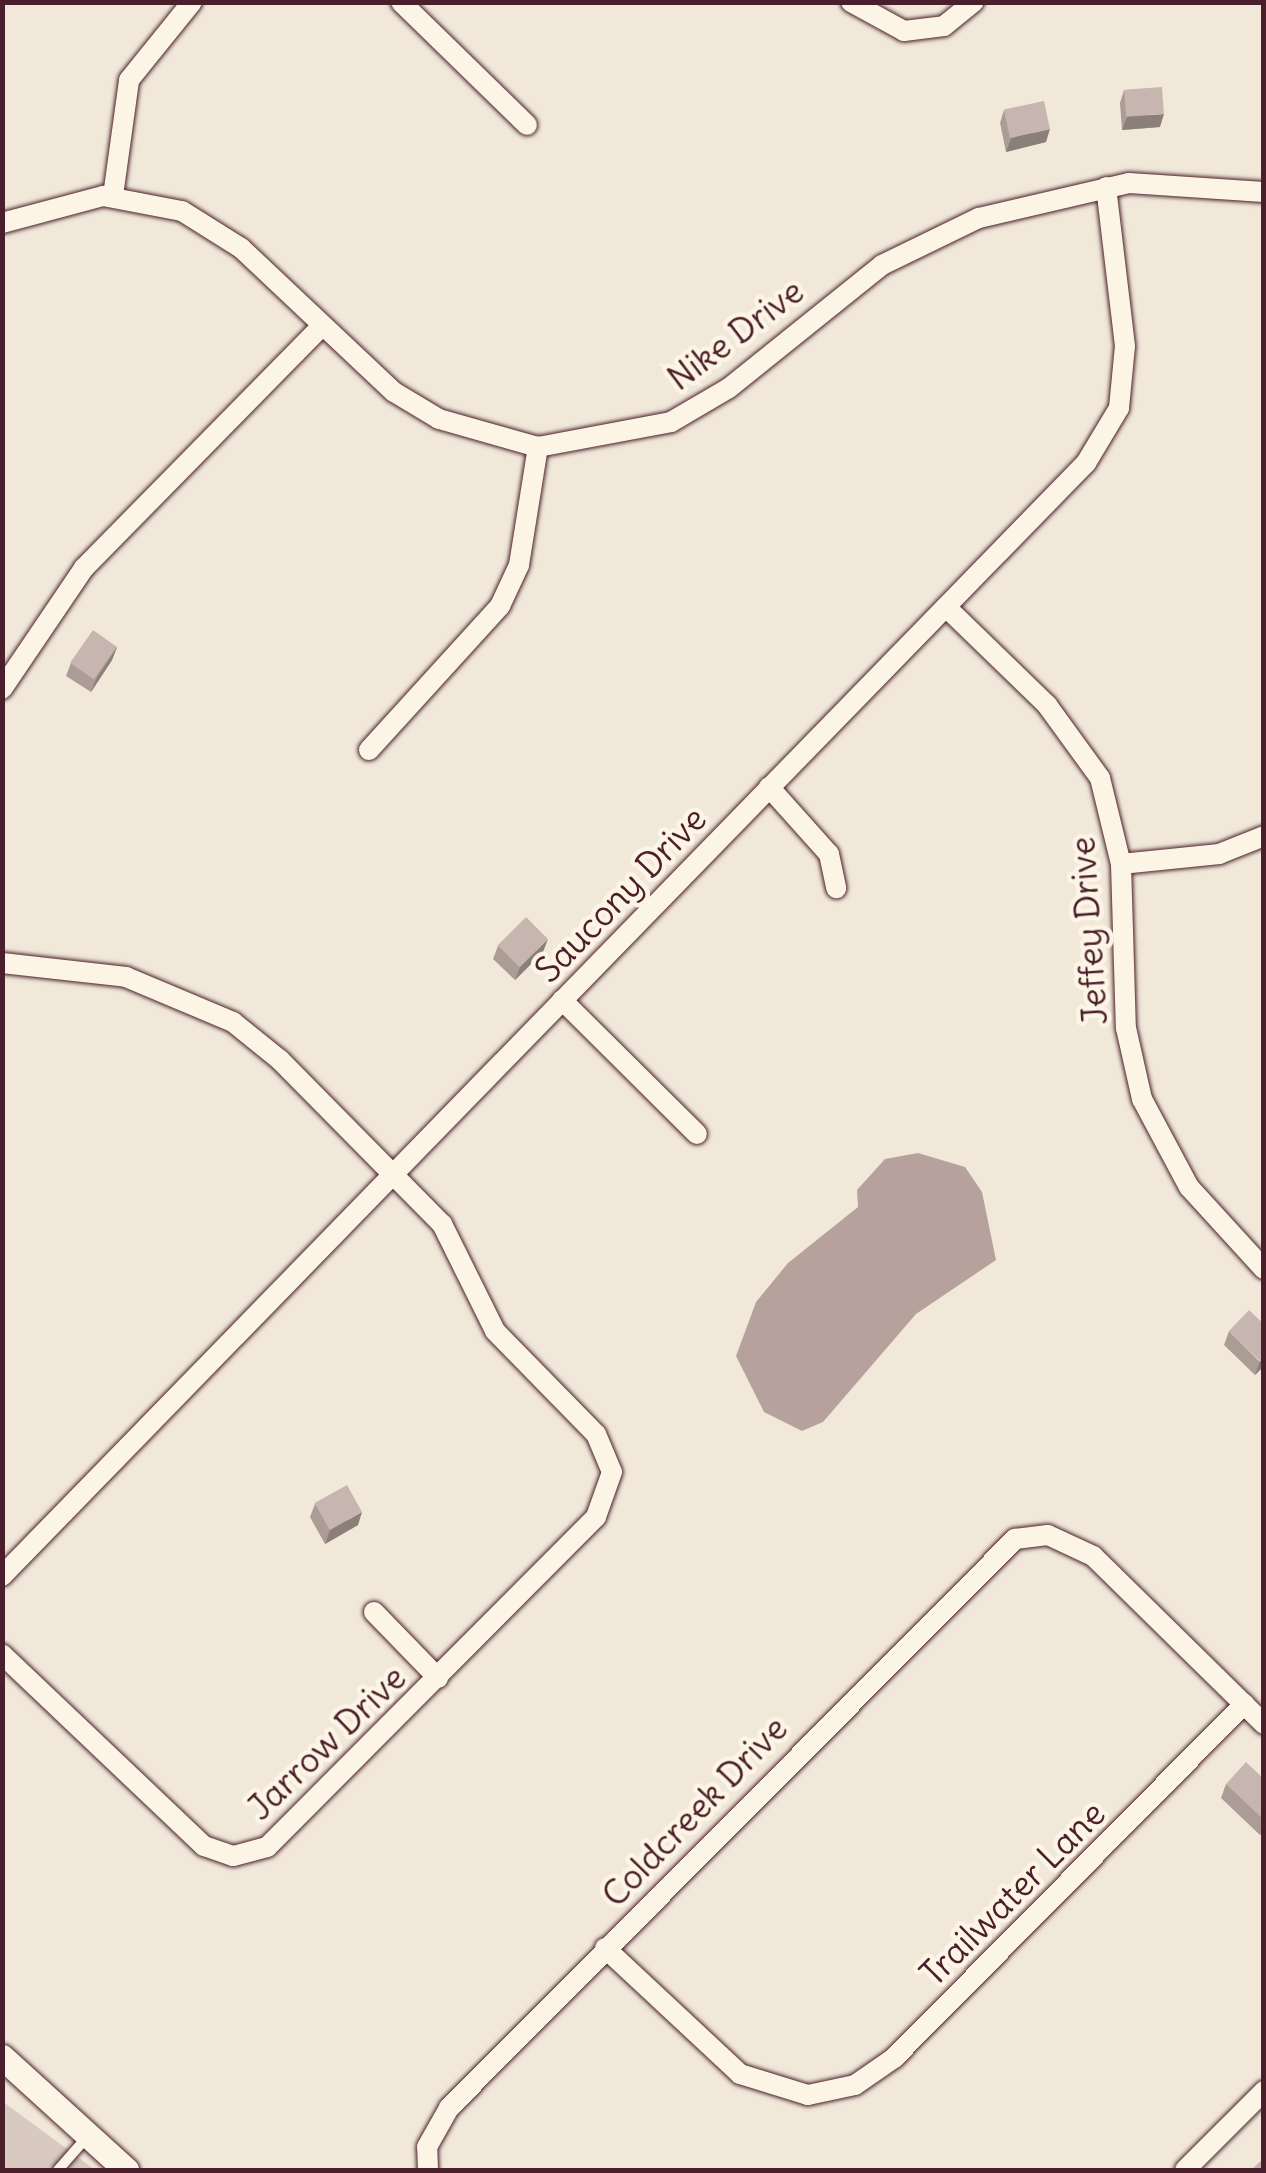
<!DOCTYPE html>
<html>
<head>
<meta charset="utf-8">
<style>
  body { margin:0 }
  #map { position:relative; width:1266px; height:2173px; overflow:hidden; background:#f1e8da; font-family:Delius,sans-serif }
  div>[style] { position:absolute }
  .green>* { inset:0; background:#d8cac0 }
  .water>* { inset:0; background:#b6a19c }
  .roads { filter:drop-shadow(0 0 2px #4a1f2b) drop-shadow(0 0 2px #4a1f2b) }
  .service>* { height:10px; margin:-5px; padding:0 5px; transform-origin:5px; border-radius:5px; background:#fcf5e5 }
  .minor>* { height:20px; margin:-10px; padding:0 10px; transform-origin:10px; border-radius:10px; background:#fcf5e5 }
  .tertiary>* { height:25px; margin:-12.5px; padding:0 12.5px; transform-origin:12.5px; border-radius:12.5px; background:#fcf5e5 }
  .wall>* { inset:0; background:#ab9d96 }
  .shaded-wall>* { inset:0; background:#8b7f7a }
  .building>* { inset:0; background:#c7b6af; transform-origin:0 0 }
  span { translate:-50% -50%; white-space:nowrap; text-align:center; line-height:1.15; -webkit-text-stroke:9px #fcf5e5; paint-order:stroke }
  .street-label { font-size:35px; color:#4a1f2b }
  .frame { position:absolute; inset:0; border:5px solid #4a1f2b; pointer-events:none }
</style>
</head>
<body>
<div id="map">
  <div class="green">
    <i style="clip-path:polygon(2px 2101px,94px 2169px,3px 2170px)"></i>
  </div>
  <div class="water">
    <i style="clip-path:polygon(918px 1153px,965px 1167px,982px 1192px,996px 1260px,916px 1314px,823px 1422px,802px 1431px,764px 1412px,736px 1356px,756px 1302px,788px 1263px,858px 1207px,857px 1190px,885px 1159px)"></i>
  </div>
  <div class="roads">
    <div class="service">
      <i style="left:58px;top:2170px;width:44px;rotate:-48.7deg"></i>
    </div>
    <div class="minor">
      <i style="left:401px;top:2px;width:176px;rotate:44.3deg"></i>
      <i style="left:851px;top:2px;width:60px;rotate:28.7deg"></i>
      <i style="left:904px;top:31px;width:40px;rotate:-7.1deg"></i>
      <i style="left:944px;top:26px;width:38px;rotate:-39deg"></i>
      <i style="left:113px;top:196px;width:117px;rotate:-82.1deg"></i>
      <i style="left:129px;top:80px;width:100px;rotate:-51.1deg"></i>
      <i style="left:2px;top:223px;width:105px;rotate:-15deg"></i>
      <i style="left:103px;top:196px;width:80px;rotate:10.8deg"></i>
      <i style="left:182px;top:211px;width:70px;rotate:32.1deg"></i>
      <i style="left:241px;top:248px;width:210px;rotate:43.3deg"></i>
      <i style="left:394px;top:392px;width:52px;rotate:31deg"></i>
      <i style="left:439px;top:419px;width:103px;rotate:15.8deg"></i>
      <i style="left:538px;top:447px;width:135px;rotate:-10.6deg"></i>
      <i style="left:671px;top:422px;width:67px;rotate:-30.4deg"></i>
      <i style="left:729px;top:388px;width:196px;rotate:-38.8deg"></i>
      <i style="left:882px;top:265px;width:108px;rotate:-25.9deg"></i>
      <i style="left:979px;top:218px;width:154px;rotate:-13.1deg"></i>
      <i style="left:1129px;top:183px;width:135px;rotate:3.8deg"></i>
      <i style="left:946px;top:607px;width:141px;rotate:44.1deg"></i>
      <i style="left:1047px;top:705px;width:90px;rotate:54deg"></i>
      <i style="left:1100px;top:778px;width:89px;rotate:76.3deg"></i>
      <i style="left:1121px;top:864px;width:164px;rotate:88.3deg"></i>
      <i style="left:1126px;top:1028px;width:73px;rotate:77.3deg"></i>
      <i style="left:1142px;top:1099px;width:100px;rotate:61.9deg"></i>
      <i style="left:1189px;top:1187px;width:111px;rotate:47.6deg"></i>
      <i style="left:2px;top:689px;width:146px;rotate:-55.9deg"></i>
      <i style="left:84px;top:568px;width:335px;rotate:-45.5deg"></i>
      <i style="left:369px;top:750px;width:195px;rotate:-47.7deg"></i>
      <i style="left:500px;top:606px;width:45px;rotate:-65.1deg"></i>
      <i style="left:519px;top:565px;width:120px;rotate:-80.9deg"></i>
      <i style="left:769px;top:787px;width:90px;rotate:48.2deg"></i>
      <i style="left:829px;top:854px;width:35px;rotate:78deg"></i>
      <i style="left:1121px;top:864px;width:99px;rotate:-5.8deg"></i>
      <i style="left:1219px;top:854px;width:48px;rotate:-21.8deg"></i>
      <i style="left:2px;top:963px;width:125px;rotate:6.4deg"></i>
      <i style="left:126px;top:977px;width:116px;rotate:22.8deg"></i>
      <i style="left:233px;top:1022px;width:60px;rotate:39deg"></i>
      <i style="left:280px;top:1060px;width:231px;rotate:45.4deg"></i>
      <i style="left:442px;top:1224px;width:119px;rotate:63.6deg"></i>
      <i style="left:495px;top:1331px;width:144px;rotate:45.6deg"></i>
      <i style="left:596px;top:1434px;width:41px;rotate:67.2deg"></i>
      <i style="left:612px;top:1472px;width:48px;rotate:109.6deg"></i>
      <i style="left:596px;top:1517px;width:466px;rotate:134.9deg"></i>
      <i style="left:267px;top:1847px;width:35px;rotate:165deg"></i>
      <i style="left:233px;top:1856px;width:31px;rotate:-161deg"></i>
      <i style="left:204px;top:1846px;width:279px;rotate:-136.5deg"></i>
      <i style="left:562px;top:1000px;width:190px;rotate:44.8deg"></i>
      <i style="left:2px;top:1576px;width:1554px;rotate:-45.76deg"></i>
      <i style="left:1086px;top:463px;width:64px;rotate:-59deg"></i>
      <i style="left:1119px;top:408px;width:62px;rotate:-84.5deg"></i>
      <i style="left:1125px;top:346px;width:160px;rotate:-96.8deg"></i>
      <i style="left:374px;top:1612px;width:92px;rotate:45.9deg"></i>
      <i style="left:605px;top:1948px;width:185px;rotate:43deg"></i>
      <i style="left:740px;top:2074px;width:71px;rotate:17.2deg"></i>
      <i style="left:808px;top:2095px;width:48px;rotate:-12deg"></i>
      <i style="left:855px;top:2085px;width:47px;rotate:-34.7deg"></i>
      <i style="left:894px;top:2058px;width:498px;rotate:-45.3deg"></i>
      <i style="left:428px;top:2170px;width:23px;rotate:-92deg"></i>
      <i style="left:427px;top:2147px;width:45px;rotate:-60.6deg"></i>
      <i style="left:449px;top:2108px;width:803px;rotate:-45.15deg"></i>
      <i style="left:1015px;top:1539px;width:33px;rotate:-7deg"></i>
      <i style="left:1048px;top:1535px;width:50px;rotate:25deg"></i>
      <i style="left:1093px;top:1556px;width:240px;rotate:44.5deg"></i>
      <i style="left:1185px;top:2170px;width:112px;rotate:-45deg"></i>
    </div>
    <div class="tertiary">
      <i style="left:2px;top:2057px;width:168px;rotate:42.3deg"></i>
    </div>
  </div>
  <div class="wall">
    <i style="clip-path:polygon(1124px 90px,1160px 127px,1122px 130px,1120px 103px)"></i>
    <i style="clip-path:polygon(1004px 110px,1046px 142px,1006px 152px,1000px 123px)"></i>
    <i style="clip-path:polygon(117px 647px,112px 660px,91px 692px,66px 676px,71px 663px)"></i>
    <i style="clip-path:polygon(498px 946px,543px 952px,515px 980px,493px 959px)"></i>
    <i style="clip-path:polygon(1229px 1331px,1264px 1366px,1255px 1375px,1224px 1345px)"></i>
    <i style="clip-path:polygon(315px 1504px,358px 1525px,325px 1544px,310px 1517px)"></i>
    <i style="clip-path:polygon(1264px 1779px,1264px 1832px,1260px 1835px,1221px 1798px,1226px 1784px)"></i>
  </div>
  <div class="shaded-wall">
    <i style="clip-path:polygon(1164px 114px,1160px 127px,1122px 130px,1127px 117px)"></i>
    <i style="clip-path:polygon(1050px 129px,1046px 142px,1006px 152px,1011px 138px)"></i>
    <i style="clip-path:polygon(117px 647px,112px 660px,91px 692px,96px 679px)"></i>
    <i style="clip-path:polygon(548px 939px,543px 952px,515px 980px,520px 967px)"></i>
    <i style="clip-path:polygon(1264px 1357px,1264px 1366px,1255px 1375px,1260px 1361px)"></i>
    <i style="clip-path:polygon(362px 1512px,358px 1525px,325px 1544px,330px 1530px)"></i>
  </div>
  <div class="building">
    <i style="left:1162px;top:87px;width:27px;height:38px;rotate:86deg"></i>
    <i style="left:1044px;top:101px;width:29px;height:41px;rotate:78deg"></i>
    <i style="left:93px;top:630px;width:29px;height:40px;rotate:35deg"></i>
    <i style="left:526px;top:917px;width:31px;height:40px;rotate:45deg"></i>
    <i style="clip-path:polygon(1249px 1310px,1264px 1324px,1264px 1357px,1260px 1361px,1229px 1331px)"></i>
    <i style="left:347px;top:1485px;width:31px;height:37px;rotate:61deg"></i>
    <i style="clip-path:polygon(1246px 1762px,1264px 1779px,1264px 1820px,1226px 1784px)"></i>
    <i style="clip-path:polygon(1264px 2158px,1264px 2170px,1251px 2170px)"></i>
  </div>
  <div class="street-label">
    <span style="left:735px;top:334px;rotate:-37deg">Nike Drive</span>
    <span style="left:620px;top:894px;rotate:-46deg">Saucony Drive</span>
    <span style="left:1088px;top:931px;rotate:-94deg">Jeffey Drive</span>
    <span style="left:326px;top:1742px;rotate:-44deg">Jarrow Drive</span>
    <span style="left:694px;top:1811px;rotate:-46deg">Coldcreek Drive</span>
    <span style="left:1012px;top:1893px;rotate:-45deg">Trailwater Lane</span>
  </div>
  <div class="frame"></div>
</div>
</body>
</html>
